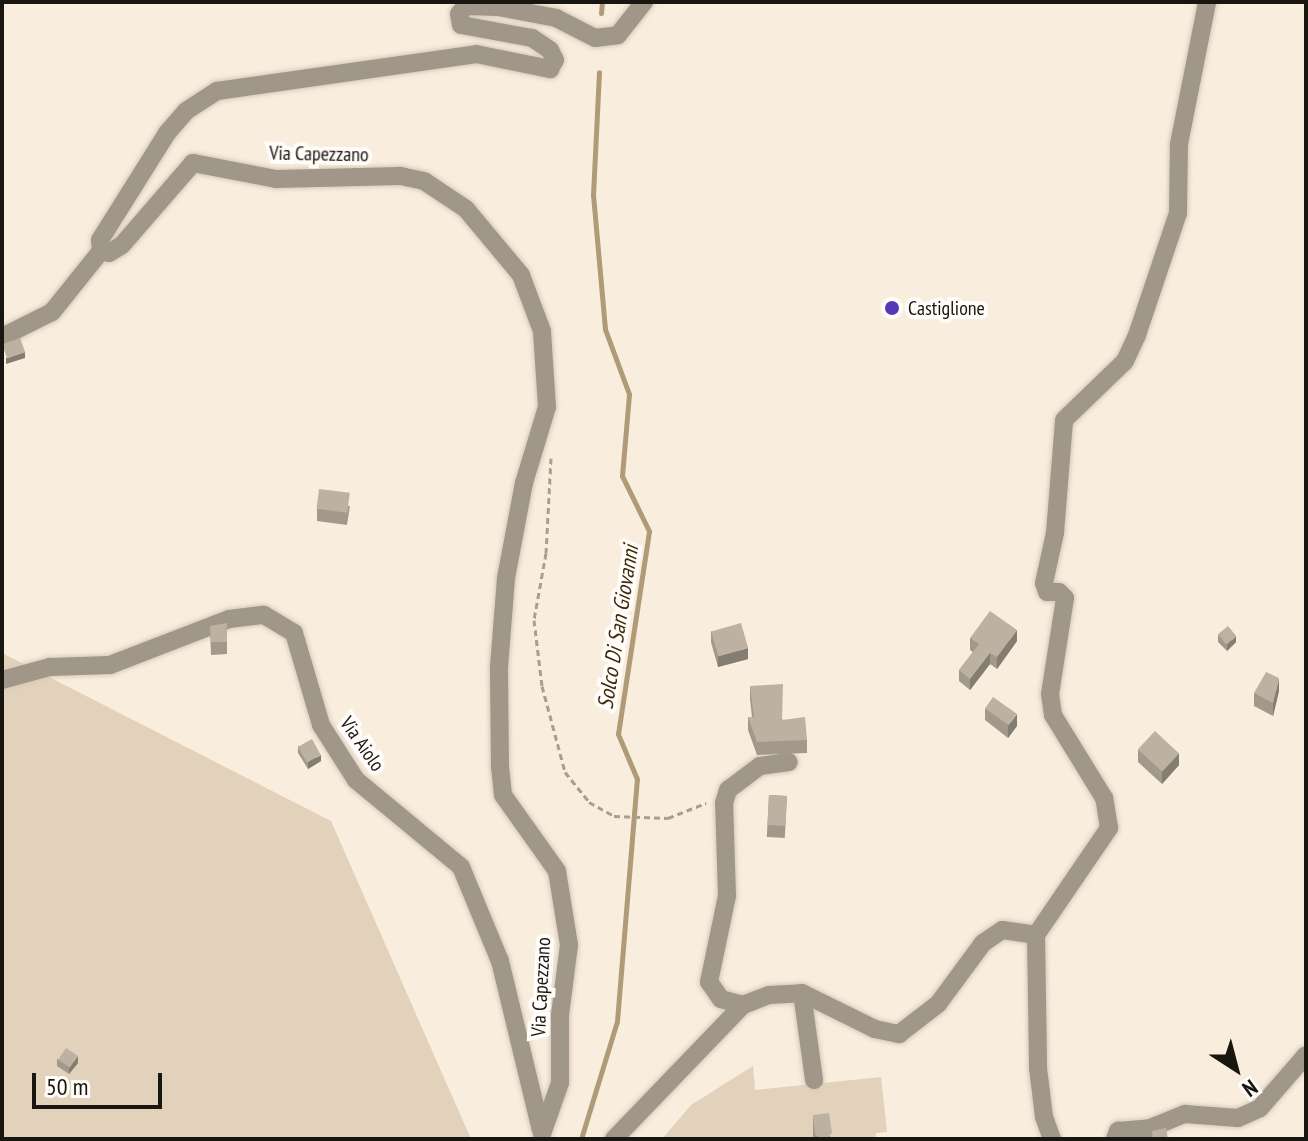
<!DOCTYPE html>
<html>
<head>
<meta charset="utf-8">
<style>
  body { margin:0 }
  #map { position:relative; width:1308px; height:1141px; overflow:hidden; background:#f9eddd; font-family:"PT Sans Narrow",sans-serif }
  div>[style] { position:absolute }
  .green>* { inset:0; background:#e3d2bb }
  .stream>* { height:5px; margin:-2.5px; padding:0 2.5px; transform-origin:2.5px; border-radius:2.5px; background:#b19a78 }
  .path>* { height:3px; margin-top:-1.5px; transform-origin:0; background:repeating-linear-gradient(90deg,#a89f92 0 6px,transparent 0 10px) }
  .roads { filter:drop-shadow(0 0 2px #d5cabc) drop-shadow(0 0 2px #d5cabc) }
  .minor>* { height:18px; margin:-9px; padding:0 9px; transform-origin:9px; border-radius:9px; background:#a19788 }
  .wall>* { inset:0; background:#a3998b; transform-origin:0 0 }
  .shaded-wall>* { inset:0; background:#847d71 }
  .building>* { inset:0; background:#bdb2a2; transform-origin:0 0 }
  .dots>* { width:22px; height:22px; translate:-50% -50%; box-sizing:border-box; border:4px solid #fffcf9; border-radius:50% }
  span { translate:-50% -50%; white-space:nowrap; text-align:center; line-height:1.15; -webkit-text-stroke:8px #fffcf9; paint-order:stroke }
  .street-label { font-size:20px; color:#19150f }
  .poi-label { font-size:20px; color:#19150f }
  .left { translate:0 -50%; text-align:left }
  .water-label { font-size:22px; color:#3b290b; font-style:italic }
  .frame { position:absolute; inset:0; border:4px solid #19150f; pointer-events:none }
  .north { position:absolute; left:1196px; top:1029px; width:80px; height:80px; -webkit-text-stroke:6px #fffcf9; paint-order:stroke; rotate:144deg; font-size:22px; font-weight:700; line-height:32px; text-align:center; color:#19150f }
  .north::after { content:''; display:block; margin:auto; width:28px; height:36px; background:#19150f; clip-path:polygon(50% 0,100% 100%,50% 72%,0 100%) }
  .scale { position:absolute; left:32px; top:1073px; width:130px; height:36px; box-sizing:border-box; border:4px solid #19150f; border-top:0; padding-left:10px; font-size:24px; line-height:28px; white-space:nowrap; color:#19150f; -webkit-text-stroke:6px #fffcf9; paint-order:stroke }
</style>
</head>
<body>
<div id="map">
  <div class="green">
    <i style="clip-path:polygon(2px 653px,331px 821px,471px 1139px,2px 1139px)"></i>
    <i style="clip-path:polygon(753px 1066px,755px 1090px,881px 1077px,887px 1132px,876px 1133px,875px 1139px,662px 1139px,691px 1105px)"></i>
  </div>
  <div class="stream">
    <i style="left:601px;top:13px;width:11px;rotate:-85deg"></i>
    <i style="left:581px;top:1139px;width:123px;rotate:-73deg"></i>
    <i style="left:617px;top:1021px;width:243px;rotate:-85.3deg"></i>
    <i style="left:637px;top:779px;width:49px;rotate:-112.9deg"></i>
    <i style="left:618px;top:734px;width:205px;rotate:-81.3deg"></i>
    <i style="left:649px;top:531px;width:61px;rotate:-116.1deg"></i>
    <i style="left:622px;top:476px;width:82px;rotate:-85.1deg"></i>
    <i style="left:629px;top:394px;width:69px;rotate:-110.3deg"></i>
    <i style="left:605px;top:329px;width:135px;rotate:-95.1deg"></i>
    <i style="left:593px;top:195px;width:123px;rotate:-87.2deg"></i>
  </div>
  <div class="path">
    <i style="left:551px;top:458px;width:95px;rotate:93deg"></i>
    <i style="left:546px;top:553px;width:68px;rotate:100.2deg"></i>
    <i style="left:534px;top:620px;width:66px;rotate:83.1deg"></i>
    <i style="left:542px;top:686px;width:89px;rotate:75deg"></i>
    <i style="left:565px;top:772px;width:38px;rotate:51deg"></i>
    <i style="left:589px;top:802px;width:29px;rotate:29deg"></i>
    <i style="left:614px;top:816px;width:54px;rotate:2.1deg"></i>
    <i style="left:668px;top:818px;width:41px;rotate:-21.5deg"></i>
  </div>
  <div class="roads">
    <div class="minor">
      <i style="left:2px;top:337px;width:56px;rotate:-26.6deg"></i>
      <i style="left:52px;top:312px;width:78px;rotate:-51.2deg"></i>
      <i style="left:2px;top:680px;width:50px;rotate:-15.2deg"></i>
      <i style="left:50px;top:667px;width:60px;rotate:-1.9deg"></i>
      <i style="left:110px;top:665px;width:128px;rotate:-21.1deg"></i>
      <i style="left:229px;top:619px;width:35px;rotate:-7deg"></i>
      <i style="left:264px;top:615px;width:35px;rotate:31deg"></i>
      <i style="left:294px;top:633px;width:96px;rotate:73.6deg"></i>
      <i style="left:321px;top:725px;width:65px;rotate:57.5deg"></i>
      <i style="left:356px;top:780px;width:136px;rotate:39.6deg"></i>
      <i style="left:461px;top:867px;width:102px;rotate:67.5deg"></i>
      <i style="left:500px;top:961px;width:174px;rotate:76.4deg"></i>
      <i style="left:1036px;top:935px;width:130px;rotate:-55.7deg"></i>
      <i style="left:1109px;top:828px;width:30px;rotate:-99deg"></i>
      <i style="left:1104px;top:798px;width:97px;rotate:-121.6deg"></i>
      <i style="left:1053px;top:715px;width:21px;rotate:-98deg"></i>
      <i style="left:1050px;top:694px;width:97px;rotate:-81.1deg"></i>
      <i style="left:1065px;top:598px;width:8px;rotate:-135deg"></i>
      <i style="left:1059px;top:592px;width:12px;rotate:180deg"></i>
      <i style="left:1047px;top:592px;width:9px;rotate:-108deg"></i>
      <i style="left:1044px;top:583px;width:51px;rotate:-77.6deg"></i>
      <i style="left:1055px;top:533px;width:113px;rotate:-85.4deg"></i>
      <i style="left:1064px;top:420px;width:85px;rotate:-44deg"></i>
      <i style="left:1125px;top:361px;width:29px;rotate:-65deg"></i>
      <i style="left:1137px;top:335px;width:129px;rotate:-71.4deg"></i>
      <i style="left:1178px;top:213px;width:69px;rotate:-89.2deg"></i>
      <i style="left:1179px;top:144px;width:145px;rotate:-78.8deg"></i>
      <i style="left:802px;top:993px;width:88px;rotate:82.1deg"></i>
      <i style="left:743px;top:1005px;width:23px;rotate:-165deg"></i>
      <i style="left:721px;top:999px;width:21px;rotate:-125deg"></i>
      <i style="left:709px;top:982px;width:88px;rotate:-78.2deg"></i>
      <i style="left:727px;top:896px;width:93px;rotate:-91.8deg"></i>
      <i style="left:724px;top:803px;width:14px;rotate:-73deg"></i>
      <i style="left:728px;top:790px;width:40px;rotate:-37deg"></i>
      <i style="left:760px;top:766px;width:29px;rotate:-8deg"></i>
      <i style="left:542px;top:1134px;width:54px;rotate:-70.6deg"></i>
      <i style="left:560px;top:1083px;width:68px;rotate:-90deg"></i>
      <i style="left:560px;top:1015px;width:71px;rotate:-82.7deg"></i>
      <i style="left:569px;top:945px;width:75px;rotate:-99.2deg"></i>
      <i style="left:557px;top:871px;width:93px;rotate:-125.4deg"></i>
      <i style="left:503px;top:795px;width:28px;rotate:-96deg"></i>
      <i style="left:500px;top:767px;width:100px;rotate:-90.6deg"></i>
      <i style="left:499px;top:667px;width:89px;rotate:-85.5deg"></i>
      <i style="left:506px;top:578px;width:97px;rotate:-79.3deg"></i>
      <i style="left:524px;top:483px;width:79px;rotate:-73.2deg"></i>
      <i style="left:547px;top:407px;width:76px;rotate:-93.8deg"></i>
      <i style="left:542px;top:331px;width:60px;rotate:-110.6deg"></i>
      <i style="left:521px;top:275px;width:86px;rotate:-129.8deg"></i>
      <i style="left:466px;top:209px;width:50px;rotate:-146.3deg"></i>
      <i style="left:424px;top:181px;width:25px;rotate:-168deg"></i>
      <i style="left:400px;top:176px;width:124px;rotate:178.6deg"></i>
      <i style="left:276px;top:179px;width:85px;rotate:-169.1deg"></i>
      <i style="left:193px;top:163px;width:108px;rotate:130.9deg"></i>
      <i style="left:122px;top:245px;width:15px;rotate:148deg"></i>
      <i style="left:109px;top:253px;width:8px;rotate:-166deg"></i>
      <i style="left:101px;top:251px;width:11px;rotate:-95deg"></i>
      <i style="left:100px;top:240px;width:126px;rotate:-57.9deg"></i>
      <i style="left:167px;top:133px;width:29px;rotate:-49deg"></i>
      <i style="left:186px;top:111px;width:37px;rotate:-33deg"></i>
      <i style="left:217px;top:91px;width:262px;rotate:-8.1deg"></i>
      <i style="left:476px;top:54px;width:76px;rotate:11.5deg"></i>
      <i style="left:550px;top:69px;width:10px;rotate:-61deg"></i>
      <i style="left:555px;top:60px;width:11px;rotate:-117deg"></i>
      <i style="left:550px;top:50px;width:22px;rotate:-146deg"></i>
      <i style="left:532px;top:38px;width:72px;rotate:-169.6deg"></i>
      <i style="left:461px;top:25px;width:11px;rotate:-100deg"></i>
      <i style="left:459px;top:14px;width:11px;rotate:-49deg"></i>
      <i style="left:466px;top:6px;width:32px;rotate:2deg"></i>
      <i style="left:498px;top:7px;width:59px;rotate:10.7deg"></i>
      <i style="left:556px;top:18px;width:44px;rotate:27.1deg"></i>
      <i style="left:595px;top:38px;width:23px;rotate:-7deg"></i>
      <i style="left:618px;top:35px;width:42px;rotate:-51.8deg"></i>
      <i style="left:614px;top:1139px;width:186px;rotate:-46.1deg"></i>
      <i style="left:743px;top:1005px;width:28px;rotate:-21deg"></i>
      <i style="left:769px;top:995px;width:33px;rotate:-3deg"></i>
      <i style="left:802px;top:993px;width:81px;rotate:26.3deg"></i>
      <i style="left:875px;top:1029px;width:25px;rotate:12deg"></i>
      <i style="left:899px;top:1034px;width:49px;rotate:-37.6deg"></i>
      <i style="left:938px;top:1004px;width:76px;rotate:-53.6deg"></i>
      <i style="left:983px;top:943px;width:23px;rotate:-34deg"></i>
      <i style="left:1002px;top:930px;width:34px;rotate:8deg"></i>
      <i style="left:1036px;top:935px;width:133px;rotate:89.1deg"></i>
      <i style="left:1038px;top:1068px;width:49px;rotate:83deg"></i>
      <i style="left:1044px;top:1117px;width:23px;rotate:70deg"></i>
      <i style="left:1115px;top:1139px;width:9px;rotate:-69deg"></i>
      <i style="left:1118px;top:1131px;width:32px;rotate:-5deg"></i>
      <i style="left:1150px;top:1128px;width:38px;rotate:-22deg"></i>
      <i style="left:1185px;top:1114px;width:53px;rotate:4.3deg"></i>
      <i style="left:1238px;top:1118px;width:24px;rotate:-24deg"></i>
      <i style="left:1260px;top:1108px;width:70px;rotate:-49deg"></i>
    </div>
  </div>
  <div class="wall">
    <i style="clip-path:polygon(350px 506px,347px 525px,317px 521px,317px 509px)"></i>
    <i style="clip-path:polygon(227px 623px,227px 654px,211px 655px,210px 626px)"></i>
    <i style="clip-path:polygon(711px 631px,748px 659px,718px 667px,711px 642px)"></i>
    <i style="clip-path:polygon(1218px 635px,1236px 642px,1227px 651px,1218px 642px)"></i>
    <i style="clip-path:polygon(970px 638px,1017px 641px,997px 669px,990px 664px,970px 690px,959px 681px,959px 670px,973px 652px,970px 650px)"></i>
    <i style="clip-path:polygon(750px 686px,783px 720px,807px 740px,807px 753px,757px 755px,748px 730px,748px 717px,752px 717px,750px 699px)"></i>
    <i style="clip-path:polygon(1279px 691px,1273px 716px,1254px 706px,1254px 693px)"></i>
    <i style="clip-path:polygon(985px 708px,1017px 726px,1008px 738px,985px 720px)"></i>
    <i style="clip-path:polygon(298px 746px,321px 761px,308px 769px,298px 753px)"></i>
    <i style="clip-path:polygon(1138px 750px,1179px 765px,1162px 784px,1138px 762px)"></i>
    <i style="left:769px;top:795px;width:18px;height:42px;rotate:3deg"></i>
    <i style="clip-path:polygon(57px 1059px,78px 1063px,69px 1074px,57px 1066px)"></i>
    <i style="clip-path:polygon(813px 1115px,832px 1139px,813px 1139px)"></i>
  </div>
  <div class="shaded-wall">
    <i style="clip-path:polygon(25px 352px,25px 358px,6px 364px,6px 358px)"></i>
    <i style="clip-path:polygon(1017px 630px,1017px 641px,997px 669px,997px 657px)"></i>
    <i style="clip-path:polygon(1236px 636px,1236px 642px,1227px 651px,1227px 645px)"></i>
    <i style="clip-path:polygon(748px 648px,748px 659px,718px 667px,718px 656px)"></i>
    <i style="clip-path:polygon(990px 653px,990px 664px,970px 690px,970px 679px)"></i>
    <i style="clip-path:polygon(1279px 678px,1279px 691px,1273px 716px,1273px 703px)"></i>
    <i style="clip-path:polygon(1017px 714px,1017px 726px,1008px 738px,1008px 726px)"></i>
    <i style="clip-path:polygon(1179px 753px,1179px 765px,1162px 784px,1162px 771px)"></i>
    <i style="clip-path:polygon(321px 755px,321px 761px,308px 769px,308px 762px)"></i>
    <i style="clip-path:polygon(78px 1056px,78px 1063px,69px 1074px,69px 1068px)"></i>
  </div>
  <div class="building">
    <i style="left:20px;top:338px;width:15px;height:19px;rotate:70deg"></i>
    <i style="left:319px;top:489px;width:31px;height:20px;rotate:7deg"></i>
    <i style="clip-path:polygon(990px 611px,1017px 630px,997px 657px,990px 653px,970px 679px,959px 670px,979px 644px,970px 638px)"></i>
    <i style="clip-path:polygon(227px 623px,227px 642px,211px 642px,210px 626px)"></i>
    <i style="left:741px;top:623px;width:26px;height:31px;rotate:74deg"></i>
    <i style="left:1228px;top:626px;width:13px;height:13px;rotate:51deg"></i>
    <i style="clip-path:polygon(1266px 672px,1279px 678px,1273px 703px,1254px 693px)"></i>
    <i style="clip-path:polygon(783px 684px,782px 720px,805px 717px,807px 740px,757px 742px,748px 717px,754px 717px,750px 686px)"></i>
    <i style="left:993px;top:697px;width:29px;height:14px;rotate:35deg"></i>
    <i style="left:1155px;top:731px;width:33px;height:25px;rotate:43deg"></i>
    <i style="left:312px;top:739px;width:18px;height:16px;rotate:61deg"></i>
    <i style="left:769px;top:795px;width:18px;height:30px;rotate:3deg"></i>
    <i style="left:66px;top:1048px;width:14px;height:14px;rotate:34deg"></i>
    <i style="clip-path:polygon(829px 1113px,832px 1133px,826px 1139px,820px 1139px,815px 1134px,813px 1115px)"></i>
    <i style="clip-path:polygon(1166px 1128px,1168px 1139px,1153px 1139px,1152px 1131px)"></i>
  </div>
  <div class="dots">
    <i style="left:892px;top:308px;background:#533ab2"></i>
  </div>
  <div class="street-label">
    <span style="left:319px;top:154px;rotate:1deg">Via Capezzano</span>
    <span style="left:362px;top:744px;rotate:55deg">Via Aiolo</span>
    <span style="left:541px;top:987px;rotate:-87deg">Via Capezzano</span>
  </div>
  <div class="poi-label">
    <span class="left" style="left:908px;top:308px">Castiglione</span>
  </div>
  <div class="water-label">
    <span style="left:618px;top:627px;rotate:-81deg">Solco Di San Giovanni</span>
  </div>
  <div class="frame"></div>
  <div class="north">N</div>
  <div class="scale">50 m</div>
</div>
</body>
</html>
